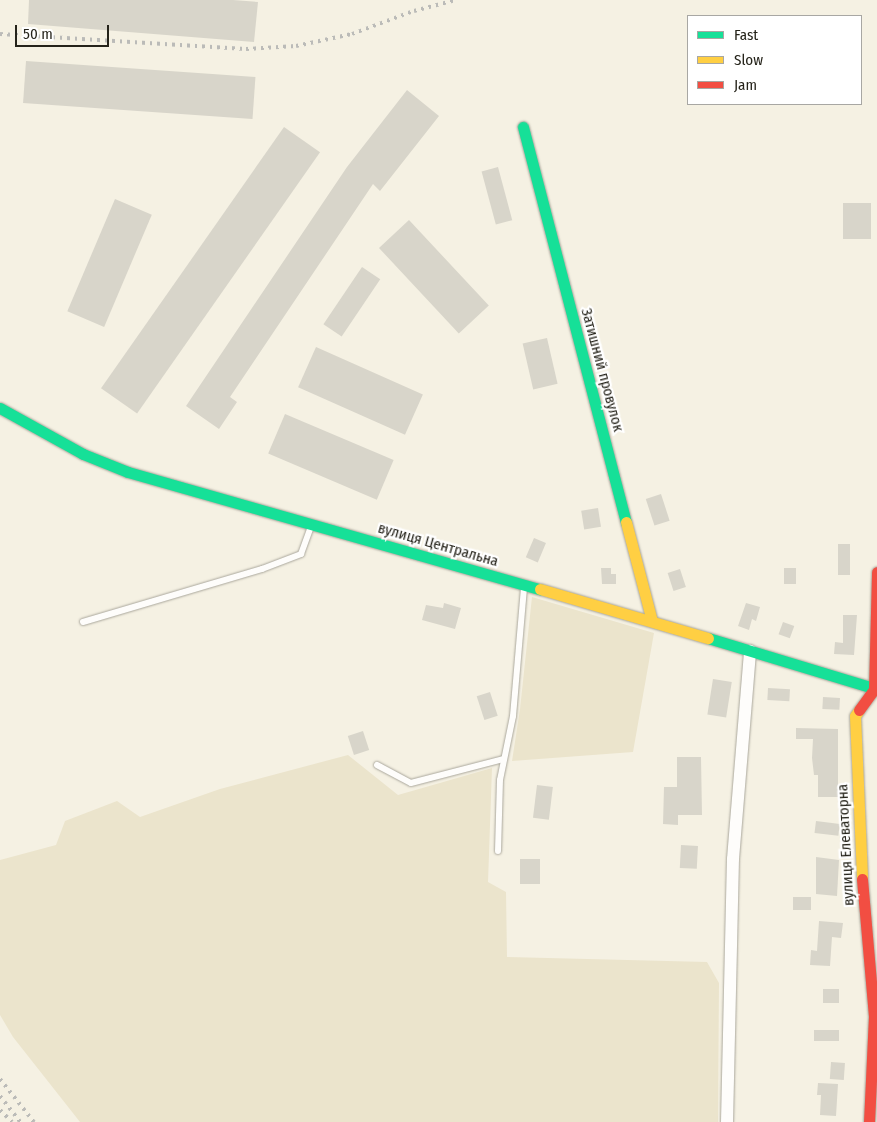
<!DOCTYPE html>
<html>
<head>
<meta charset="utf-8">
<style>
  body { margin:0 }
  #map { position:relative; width:877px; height:1122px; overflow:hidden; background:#f5f1e3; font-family:"Fira Sans Condensed",sans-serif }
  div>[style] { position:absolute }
  .green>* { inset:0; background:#ebe4cc }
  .building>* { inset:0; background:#d8d5ca; transform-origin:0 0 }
  .roads { filter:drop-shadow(0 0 1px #aaa79c) drop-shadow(0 0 1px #aaa79c) }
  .lane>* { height:6px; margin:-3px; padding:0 3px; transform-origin:3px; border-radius:3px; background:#fefdfb }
  .street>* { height:12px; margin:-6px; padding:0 6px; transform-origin:6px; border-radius:6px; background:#fefdfb }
  .fast>* { height:11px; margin:-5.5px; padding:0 5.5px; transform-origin:5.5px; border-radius:5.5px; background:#16e098 }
  .slow>* { height:11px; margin:-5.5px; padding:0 5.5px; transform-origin:5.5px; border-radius:5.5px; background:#ffcf43 }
  .jam>* { height:11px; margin:-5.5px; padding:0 5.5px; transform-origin:5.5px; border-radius:5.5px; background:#f24e42 }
  .rail>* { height:4px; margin-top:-2px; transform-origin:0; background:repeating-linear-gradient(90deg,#bbbbb8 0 2.5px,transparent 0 7.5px) }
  span { translate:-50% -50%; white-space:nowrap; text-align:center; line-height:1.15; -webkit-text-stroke:4.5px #fff; paint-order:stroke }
  .street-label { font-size:15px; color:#25231a }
  .legend { position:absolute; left:687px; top:15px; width:175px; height:90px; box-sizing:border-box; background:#fff; border:1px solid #a8a7a3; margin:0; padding:6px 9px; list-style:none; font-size:15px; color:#25231a }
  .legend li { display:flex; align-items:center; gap:10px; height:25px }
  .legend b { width:25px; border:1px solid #a8a7a3 }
  .scale { position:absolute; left:15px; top:25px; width:94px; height:22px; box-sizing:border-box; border:2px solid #25231a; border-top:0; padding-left:6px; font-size:15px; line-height:18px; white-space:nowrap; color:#25231a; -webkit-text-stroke:4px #fff; paint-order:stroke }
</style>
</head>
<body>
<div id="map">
  <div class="green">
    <i style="clip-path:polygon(532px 597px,654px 633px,633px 752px,512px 761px,520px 709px)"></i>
    <i style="clip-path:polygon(348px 755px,398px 795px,492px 768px,488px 882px,506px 892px,507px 957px,707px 962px,719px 983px,718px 1122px,80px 1122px,13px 1037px,0 1015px,0 860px,56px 845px,65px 821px,117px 801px,140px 817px,220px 789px)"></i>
  </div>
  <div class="building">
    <i style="clip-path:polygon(29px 0,233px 0,258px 2px,254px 42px,28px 24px)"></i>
    <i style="left:26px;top:61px;width:230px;height:42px;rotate:4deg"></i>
    <i style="clip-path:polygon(407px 90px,439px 116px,380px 191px,373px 184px,230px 397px,237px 402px,219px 429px,186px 406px,347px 167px)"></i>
    <i style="left:284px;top:127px;width:44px;height:319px;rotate:35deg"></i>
    <i style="left:498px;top:167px;width:55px;height:17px;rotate:75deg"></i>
    <i style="left:115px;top:199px;width:40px;height:122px;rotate:23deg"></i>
    <i style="left:843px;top:203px;width:28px;height:36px"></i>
    <i style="left:409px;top:220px;width:117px;height:41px;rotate:47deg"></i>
    <i style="left:362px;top:267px;width:22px;height:69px;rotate:34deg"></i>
    <i style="left:547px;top:338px;width:47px;height:25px;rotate:77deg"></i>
    <i style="left:316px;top:347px;width:117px;height:44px;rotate:24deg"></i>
    <i style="left:285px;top:414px;width:118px;height:43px;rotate:23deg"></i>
    <i style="left:661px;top:494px;width:28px;height:16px;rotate:72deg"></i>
    <i style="left:598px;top:508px;width:19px;height:17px;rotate:81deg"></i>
    <i style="left:534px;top:538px;width:13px;height:21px;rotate:23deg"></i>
    <i style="left:838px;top:544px;width:12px;height:31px"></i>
    <i style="clip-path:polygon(601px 568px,611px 568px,611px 574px,616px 574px,616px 584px,602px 584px)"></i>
    <i style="left:784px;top:568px;width:12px;height:16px"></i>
    <i style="left:680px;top:569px;width:19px;height:13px;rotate:72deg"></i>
    <i style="clip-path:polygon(444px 603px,461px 608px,455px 629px,422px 620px,426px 605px,443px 608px)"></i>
    <i style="clip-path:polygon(746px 603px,760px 607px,756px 621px,752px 619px,749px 630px,738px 626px)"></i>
    <i style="clip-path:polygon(843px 615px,857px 615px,854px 655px,834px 654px,835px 642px,843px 643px)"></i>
    <i style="left:783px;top:622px;width:12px;height:13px;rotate:20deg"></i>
    <i style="left:713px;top:679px;width:19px;height:36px;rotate:9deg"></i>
    <i style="left:768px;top:688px;width:22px;height:12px;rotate:3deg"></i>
    <i style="left:490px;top:692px;width:25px;height:14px;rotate:72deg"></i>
    <i style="left:823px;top:697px;width:17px;height:12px;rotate:3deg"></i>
    <i style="clip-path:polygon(796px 728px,838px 729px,838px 797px,818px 797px,818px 775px,814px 775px,812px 758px,813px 739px,796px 739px)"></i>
    <i style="left:363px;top:731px;width:20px;height:16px;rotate:72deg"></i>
    <i style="clip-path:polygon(677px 757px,701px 757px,702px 815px,678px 815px,678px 825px,663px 824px,664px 787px,677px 787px)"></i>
    <i style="left:537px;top:785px;width:16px;height:33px;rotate:7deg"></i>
    <i style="left:816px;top:821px;width:24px;height:12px;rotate:7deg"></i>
    <i style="left:681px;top:845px;width:17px;height:23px;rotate:3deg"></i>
    <i style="clip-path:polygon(816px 857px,839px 860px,837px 896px,816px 894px)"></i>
    <i style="left:520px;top:859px;width:20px;height:25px"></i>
    <i style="left:793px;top:897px;width:18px;height:13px"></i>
    <i style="clip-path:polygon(819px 921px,843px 923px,841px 938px,832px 937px,830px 966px,810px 965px,811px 950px,817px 951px)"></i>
    <i style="left:823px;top:989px;width:16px;height:14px"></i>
    <i style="left:814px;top:1030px;width:25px;height:11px"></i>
    <i style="left:831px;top:1062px;width:14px;height:17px;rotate:4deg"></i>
    <i style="clip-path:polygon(818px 1083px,838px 1084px,836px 1116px,820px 1115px,821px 1095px,817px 1095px)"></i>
  </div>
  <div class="roads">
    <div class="lane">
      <i style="left:83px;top:622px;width:187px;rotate:-16.5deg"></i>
      <i style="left:262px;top:569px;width:42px;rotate:-21deg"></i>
      <i style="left:301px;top:554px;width:30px;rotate:-70deg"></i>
      <i style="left:377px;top:765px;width:38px;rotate:28deg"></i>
      <i style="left:411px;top:783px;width:96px;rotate:-14.5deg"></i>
      <i style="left:498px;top:851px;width:71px;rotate:-88.4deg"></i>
      <i style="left:500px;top:780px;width:65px;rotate:-78.5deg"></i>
      <i style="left:513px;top:716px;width:129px;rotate:-85.1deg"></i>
    </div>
    <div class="street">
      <i style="left:727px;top:1122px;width:263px;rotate:-88.7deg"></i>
      <i style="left:733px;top:859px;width:209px;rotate:-85.3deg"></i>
    </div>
    <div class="fast">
      <i style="left:523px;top:127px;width:408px;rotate:75.4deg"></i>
      <i style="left:0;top:408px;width:95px;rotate:29deg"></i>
      <i style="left:83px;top:454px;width:48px;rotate:21.8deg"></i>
      <i style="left:128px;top:472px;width:428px;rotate:15.9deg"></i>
      <i style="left:708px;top:638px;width:177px;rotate:16.8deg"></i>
    </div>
    <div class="slow">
      <i style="left:626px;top:522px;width:102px;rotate:75.3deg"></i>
      <i style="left:540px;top:589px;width:175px;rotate:16.3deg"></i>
      <i style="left:859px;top:710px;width:7px;rotate:124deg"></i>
      <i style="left:855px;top:716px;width:163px;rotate:87.5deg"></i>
    </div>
    <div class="jam">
      <i style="left:859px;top:710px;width:26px;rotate:-54deg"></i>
      <i style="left:874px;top:689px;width:117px;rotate:-88.5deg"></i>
      <i style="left:862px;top:879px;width:138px;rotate:85deg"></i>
      <i style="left:874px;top:1016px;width:106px;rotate:92.7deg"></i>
    </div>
  </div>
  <div class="rail">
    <i style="left:0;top:34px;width:246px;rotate:3.5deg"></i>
    <i style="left:246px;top:49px;width:50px;rotate:-3.4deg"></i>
    <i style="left:296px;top:46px;width:57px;rotate:-12.1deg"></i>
    <i style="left:352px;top:34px;width:66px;rotate:-20.4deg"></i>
    <i style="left:414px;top:11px;width:43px;rotate:-14.7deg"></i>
    <i style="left:0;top:1079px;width:55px;rotate:51.7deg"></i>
    <i style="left:0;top:1096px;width:33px;rotate:52deg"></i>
    <i style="left:0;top:1110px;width:17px;rotate:45deg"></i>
  </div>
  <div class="street-label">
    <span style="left:602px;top:370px;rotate:75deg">Затишний провулок</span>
    <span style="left:438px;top:545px;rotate:16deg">вулиця Центральна</span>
    <span style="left:846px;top:845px;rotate:-93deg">вулиця Елеваторна</span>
  </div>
  <ul class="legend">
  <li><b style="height:6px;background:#16e098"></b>Fast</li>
  <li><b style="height:6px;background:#ffcf43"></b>Slow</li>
  <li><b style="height:6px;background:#f24e42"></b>Jam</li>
  </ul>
  <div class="scale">50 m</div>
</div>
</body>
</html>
